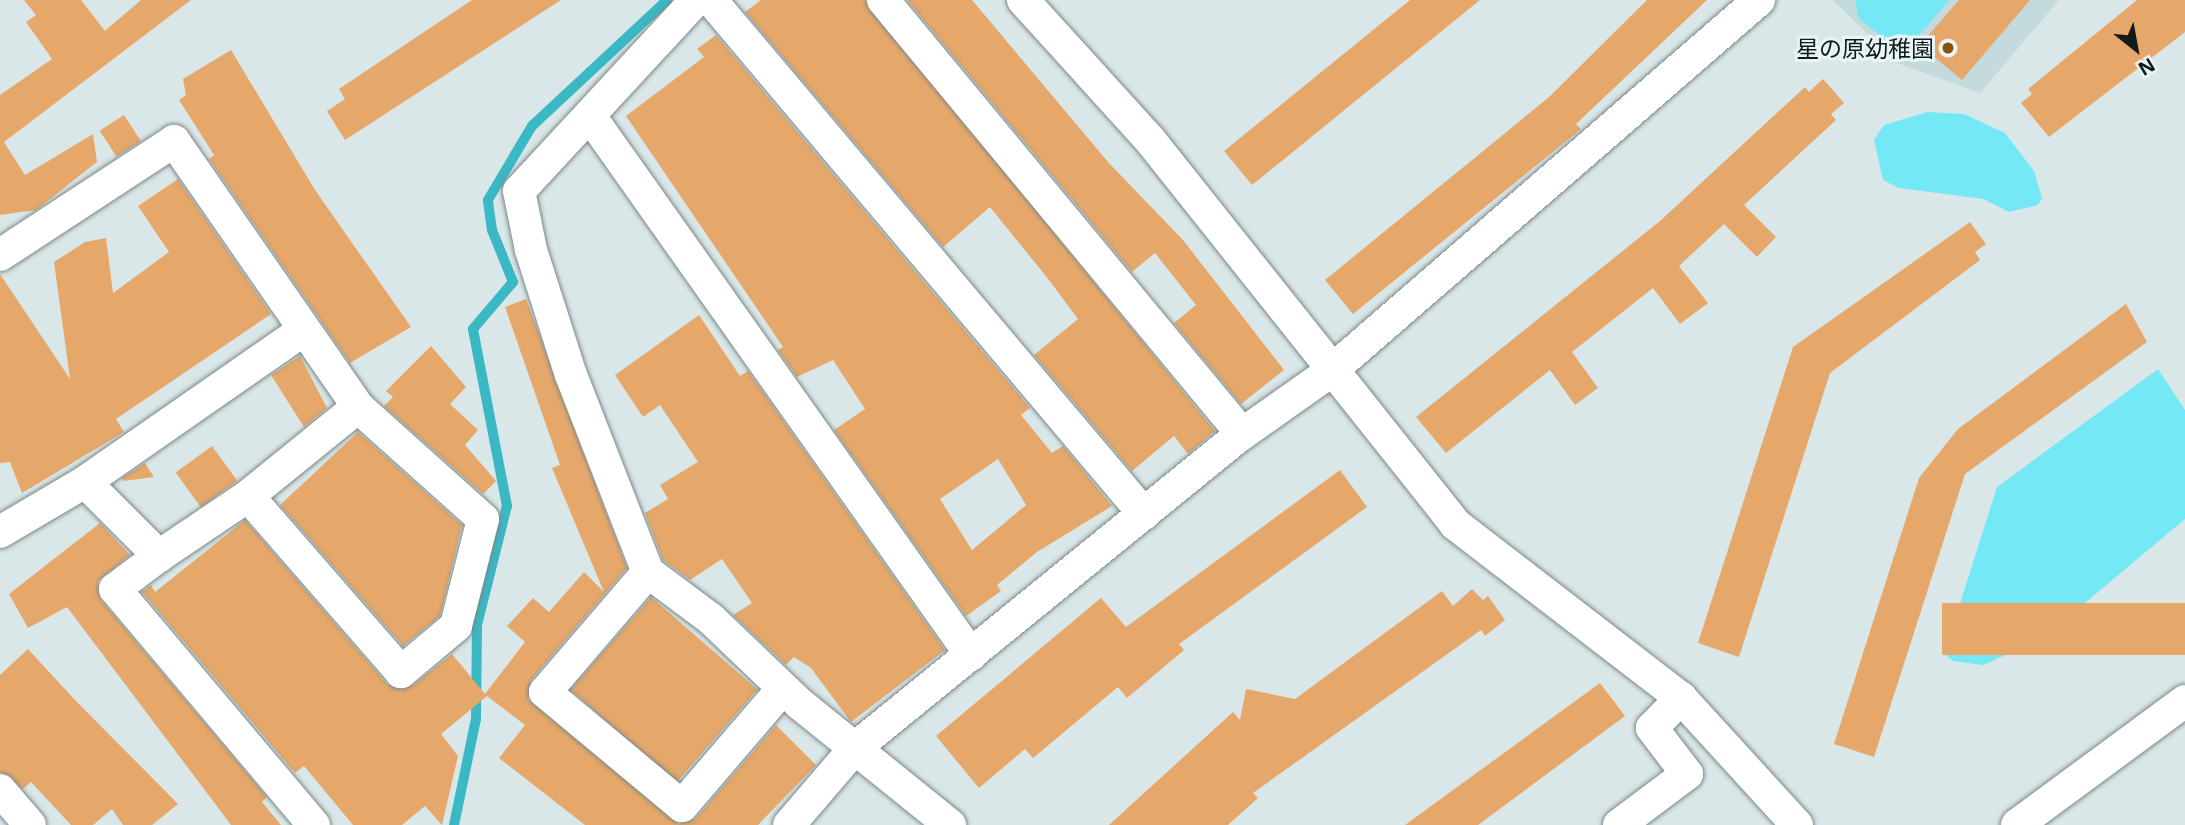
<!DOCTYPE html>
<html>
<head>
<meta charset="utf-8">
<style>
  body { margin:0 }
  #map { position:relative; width:2185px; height:825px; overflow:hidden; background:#dae7e9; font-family:"Noto Sans","Noto Sans JP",sans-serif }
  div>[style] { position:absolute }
  .built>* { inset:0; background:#c4dadd }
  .green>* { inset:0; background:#75e8f5 }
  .stream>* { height:10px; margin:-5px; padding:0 5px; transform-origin:5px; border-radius:5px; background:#3ab8c4 }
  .building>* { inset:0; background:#e6a86a; transform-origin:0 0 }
  .roads { filter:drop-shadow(0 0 2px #7c8889) drop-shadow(0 0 2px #7c8889) }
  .street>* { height:32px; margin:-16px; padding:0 16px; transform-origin:16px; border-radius:16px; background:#fff }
  .dots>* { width:19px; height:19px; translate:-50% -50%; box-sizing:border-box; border:4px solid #e7f5f6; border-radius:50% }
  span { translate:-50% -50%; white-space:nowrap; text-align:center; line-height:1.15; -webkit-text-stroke:6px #e7f5f6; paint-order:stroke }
  .poi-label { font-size:23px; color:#15191a }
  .right { translate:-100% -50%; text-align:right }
  .north { position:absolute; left:2101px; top:14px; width:70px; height:70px; -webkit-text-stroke:5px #e7f5f6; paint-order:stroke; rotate:149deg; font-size:19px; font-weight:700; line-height:28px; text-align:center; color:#15191a }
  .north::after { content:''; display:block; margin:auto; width:24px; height:32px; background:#15191a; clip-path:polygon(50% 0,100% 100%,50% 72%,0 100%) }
</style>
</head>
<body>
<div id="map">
  <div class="built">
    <i style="clip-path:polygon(1833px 0,2059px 0,1980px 93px,1897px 63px)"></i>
  </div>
  <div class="green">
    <i style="clip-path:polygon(1855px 0,1949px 0,1904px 53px,1859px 19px)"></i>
    <i style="clip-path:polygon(1927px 112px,1964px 114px,2005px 133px,2034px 171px,2042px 198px,2038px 205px,2009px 212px,1983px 199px,1899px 188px,1883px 180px,1874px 140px,1884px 125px)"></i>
    <i style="clip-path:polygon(2158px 369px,2185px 410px,2185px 519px,2042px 639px,1983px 665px,1953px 661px,1944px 654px,1997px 487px)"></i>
  </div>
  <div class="stream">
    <i style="left:454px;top:825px;width:108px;rotate:-78.3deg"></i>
    <i style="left:476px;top:719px;width:94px;rotate:-89.4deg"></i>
    <i style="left:477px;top:625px;width:123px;rotate:-75.9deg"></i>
    <i style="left:507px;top:506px;width:180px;rotate:-100.9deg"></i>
    <i style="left:473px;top:329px;width:62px;rotate:-49.6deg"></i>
    <i style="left:513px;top:282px;width:56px;rotate:-112deg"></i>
    <i style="left:492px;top:230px;width:30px;rotate:-98deg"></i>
    <i style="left:488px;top:200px;width:86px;rotate:-59.3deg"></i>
    <i style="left:532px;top:126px;width:185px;rotate:-43deg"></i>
  </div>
  <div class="building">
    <i style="clip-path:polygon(24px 0,81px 0,105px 31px,141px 0,191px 0,4px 142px,25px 175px,93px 134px,97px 162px,36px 210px,0 215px,0 95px,52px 59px,26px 22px,36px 15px)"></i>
    <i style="clip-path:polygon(472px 0,561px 0,345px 140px,327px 111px,345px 99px,339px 89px)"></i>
    <i style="clip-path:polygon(761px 0,865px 0,1215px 431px,1188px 454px,1174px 436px,1132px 471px,1034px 355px,1078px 319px,1049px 280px,990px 207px,943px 247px,745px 12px)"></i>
    <i style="clip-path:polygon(907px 0,972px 0,1108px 162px,1183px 240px,1284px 370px,1241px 404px,1174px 323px,1196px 305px,1155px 253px,1132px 272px)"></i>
    <i style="clip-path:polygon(1410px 0,1480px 0,1252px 185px,1224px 151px)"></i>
    <i style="clip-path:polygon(1647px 0,1707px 0,1576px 124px,1581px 129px,1353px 314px,1325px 280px,1548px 98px)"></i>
    <i style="clip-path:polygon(1959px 0,2030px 0,1962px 80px,1920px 45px)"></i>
    <i style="clip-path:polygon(2137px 0,2185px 0,2185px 32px,2049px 137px,2021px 103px,2032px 94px,2028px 89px)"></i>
    <i style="clip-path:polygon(evenodd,716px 35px,1030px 408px,1021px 415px,1052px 453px,1063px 446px,1112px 506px,1037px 552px,997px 585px,1001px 591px,966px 616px,834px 430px,865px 409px,833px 360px,797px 377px,778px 350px,783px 347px,626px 116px,704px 57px,697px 49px,716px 35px,998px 459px,1026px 505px,972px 550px,940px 499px,998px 459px)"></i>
    <i style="clip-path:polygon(231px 50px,315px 190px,411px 327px,350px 363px,209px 159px,214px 155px,179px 100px,186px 95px,183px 79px)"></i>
    <i style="clip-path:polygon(1823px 79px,1844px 103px,1831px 114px,1836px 120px,1744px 205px,1776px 237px,1757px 257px,1724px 224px,1679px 266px,1708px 303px,1680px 324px,1653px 288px,1572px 352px,1598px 388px,1575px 405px,1550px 370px,1446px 453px,1416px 417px,1660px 221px,1805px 87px,1809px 92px)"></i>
    <i style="left:124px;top:115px;width:31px;height:29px;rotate:57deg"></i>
    <i style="clip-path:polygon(178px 179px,271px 314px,116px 419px,124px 432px,22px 493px,10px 462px,0 463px,0 274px,70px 379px,54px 262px,85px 242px,106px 238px,113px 293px,169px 252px,138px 206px)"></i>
    <i style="clip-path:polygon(1970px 222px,1986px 244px,1975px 252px,1980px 260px,1830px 373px,1739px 657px,1698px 643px,1793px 347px)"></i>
    <i style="clip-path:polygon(526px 299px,627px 568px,531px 680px,528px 699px,679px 824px,696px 818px,776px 725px,816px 765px,758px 825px,585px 825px,499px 758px,525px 725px,487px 696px,441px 734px,458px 756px,442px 825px,425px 806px,402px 825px,353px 825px,304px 766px,295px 773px,142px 592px,151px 585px,155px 592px,245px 520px,388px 685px,412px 686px,452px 654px,485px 694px,525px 642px,507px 626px,533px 598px,549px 612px,584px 572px,604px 592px,552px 468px,560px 465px,505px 307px)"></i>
    <i style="clip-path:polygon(2126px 304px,2147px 342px,1965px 474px,1874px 757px,1834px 744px,1919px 478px,1958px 429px)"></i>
    <i style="clip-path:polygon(699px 315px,740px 376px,748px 371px,945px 650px,851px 722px,811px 668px,794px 657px,786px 665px,733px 615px,752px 603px,722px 559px,690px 580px,663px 560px,645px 513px,668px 499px,660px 485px,698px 462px,660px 405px,643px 417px,615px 375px)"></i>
    <i style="clip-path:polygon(431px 346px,466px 387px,450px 404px,478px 430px,465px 445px,496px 481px,483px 494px,384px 406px,393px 397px,386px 391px)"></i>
    <i style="clip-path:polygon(300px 356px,327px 408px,304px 427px,271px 375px)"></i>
    <i style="clip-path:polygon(358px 432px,462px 525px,440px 616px,403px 646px,280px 505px)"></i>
    <i style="left:212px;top:446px;width:43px;height:45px;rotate:54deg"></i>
    <i style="clip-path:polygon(145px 463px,154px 477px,124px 481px,122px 478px)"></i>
    <i style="clip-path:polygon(1340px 470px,1367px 507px,1179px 644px,1184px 650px,1127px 698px,1118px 687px,1033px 758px,1025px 749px,979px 788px,936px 736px,1101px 598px,1126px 627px)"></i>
    <i style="clip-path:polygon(100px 523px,130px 555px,98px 581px,101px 600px,267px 797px,262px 802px,281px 825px,231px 825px,67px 607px,28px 628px,9px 594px)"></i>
    <i style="clip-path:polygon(1472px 589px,1483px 600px,1488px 596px,1505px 620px,1485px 636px,1481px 630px,1253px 793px,1258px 798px,1228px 825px,1109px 825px,1233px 712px,1240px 720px,1246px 689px,1295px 699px,1442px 591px,1453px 606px)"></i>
    <i style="left:651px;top:597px;width:141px;height:123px;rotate:41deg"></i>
    <i style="left:2185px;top:603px;width:52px;height:243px;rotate:90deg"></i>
    <i style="clip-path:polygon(28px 649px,75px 700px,178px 804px,152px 825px,123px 825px,112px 809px,93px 825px,71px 825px,31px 782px,23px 789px,0 772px,0 675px)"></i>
    <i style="clip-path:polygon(1600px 683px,1625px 716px,1478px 825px,1405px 825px)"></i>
  </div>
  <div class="roads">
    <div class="street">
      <i style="left:696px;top:0;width:260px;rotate:132.8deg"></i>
      <i style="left:519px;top:191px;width:60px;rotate:78.5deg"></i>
      <i style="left:531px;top:250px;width:131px;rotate:72.3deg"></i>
      <i style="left:571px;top:375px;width:212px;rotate:68.7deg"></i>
      <i style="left:648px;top:572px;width:79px;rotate:36.7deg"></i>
      <i style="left:711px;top:619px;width:123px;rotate:43.7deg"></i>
      <i style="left:800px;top:704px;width:193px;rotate:38.9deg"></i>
      <i style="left:711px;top:0;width:672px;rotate:49.89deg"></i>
      <i style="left:883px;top:0;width:563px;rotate:50.4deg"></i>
      <i style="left:1023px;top:0;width:189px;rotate:47.8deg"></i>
      <i style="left:1150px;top:140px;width:490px;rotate:51.5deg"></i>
      <i style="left:1455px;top:524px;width:285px;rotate:37.6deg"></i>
      <i style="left:1681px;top:698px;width:172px;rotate:47.6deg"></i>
      <i style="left:590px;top:116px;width:660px;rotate:54.74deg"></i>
      <i style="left:0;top:255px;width:208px;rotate:-33.2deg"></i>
      <i style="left:174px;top:141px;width:323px;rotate:55.3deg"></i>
      <i style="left:358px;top:407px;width:168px;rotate:41.9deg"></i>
      <i style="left:483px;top:519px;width:110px;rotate:104.2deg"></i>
      <i style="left:456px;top:626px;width:72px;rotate:140.1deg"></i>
      <i style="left:401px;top:672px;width:233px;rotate:-131deg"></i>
      <i style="left:248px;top:496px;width:141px;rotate:-39deg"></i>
      <i style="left:85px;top:482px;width:105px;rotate:45deg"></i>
      <i style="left:159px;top:556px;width:55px;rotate:143.1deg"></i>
      <i style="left:115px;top:589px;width:309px;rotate:49.9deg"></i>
      <i style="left:0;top:532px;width:99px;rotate:-30.5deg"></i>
      <i style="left:85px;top:482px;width:263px;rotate:-34.8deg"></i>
      <i style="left:159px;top:556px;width:107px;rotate:-34deg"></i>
      <i style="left:648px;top:572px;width:158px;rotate:130.6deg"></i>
      <i style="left:545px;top:692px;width:178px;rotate:39.8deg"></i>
      <i style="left:682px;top:806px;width:155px;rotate:-49.4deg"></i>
      <i style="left:0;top:790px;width:46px;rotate:49.4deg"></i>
      <i style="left:789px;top:825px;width:101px;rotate:-49.4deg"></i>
      <i style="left:855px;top:748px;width:498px;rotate:-39.1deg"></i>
      <i style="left:1242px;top:434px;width:108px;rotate:-35.2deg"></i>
      <i style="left:1330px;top:372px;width:568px;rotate:-40.93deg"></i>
      <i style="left:1619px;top:825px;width:85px;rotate:-36.9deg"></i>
      <i style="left:1687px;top:774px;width:58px;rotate:-127.3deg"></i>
      <i style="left:1652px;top:728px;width:42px;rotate:-46deg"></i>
      <i style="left:2017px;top:825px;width:209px;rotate:-36.4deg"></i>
    </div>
  </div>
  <div class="dots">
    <i style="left:1948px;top:48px;background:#8a5206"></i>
  </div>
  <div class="poi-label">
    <span class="right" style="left:1934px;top:48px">星の原幼稚園</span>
  </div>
  <div class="north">N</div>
</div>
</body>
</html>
